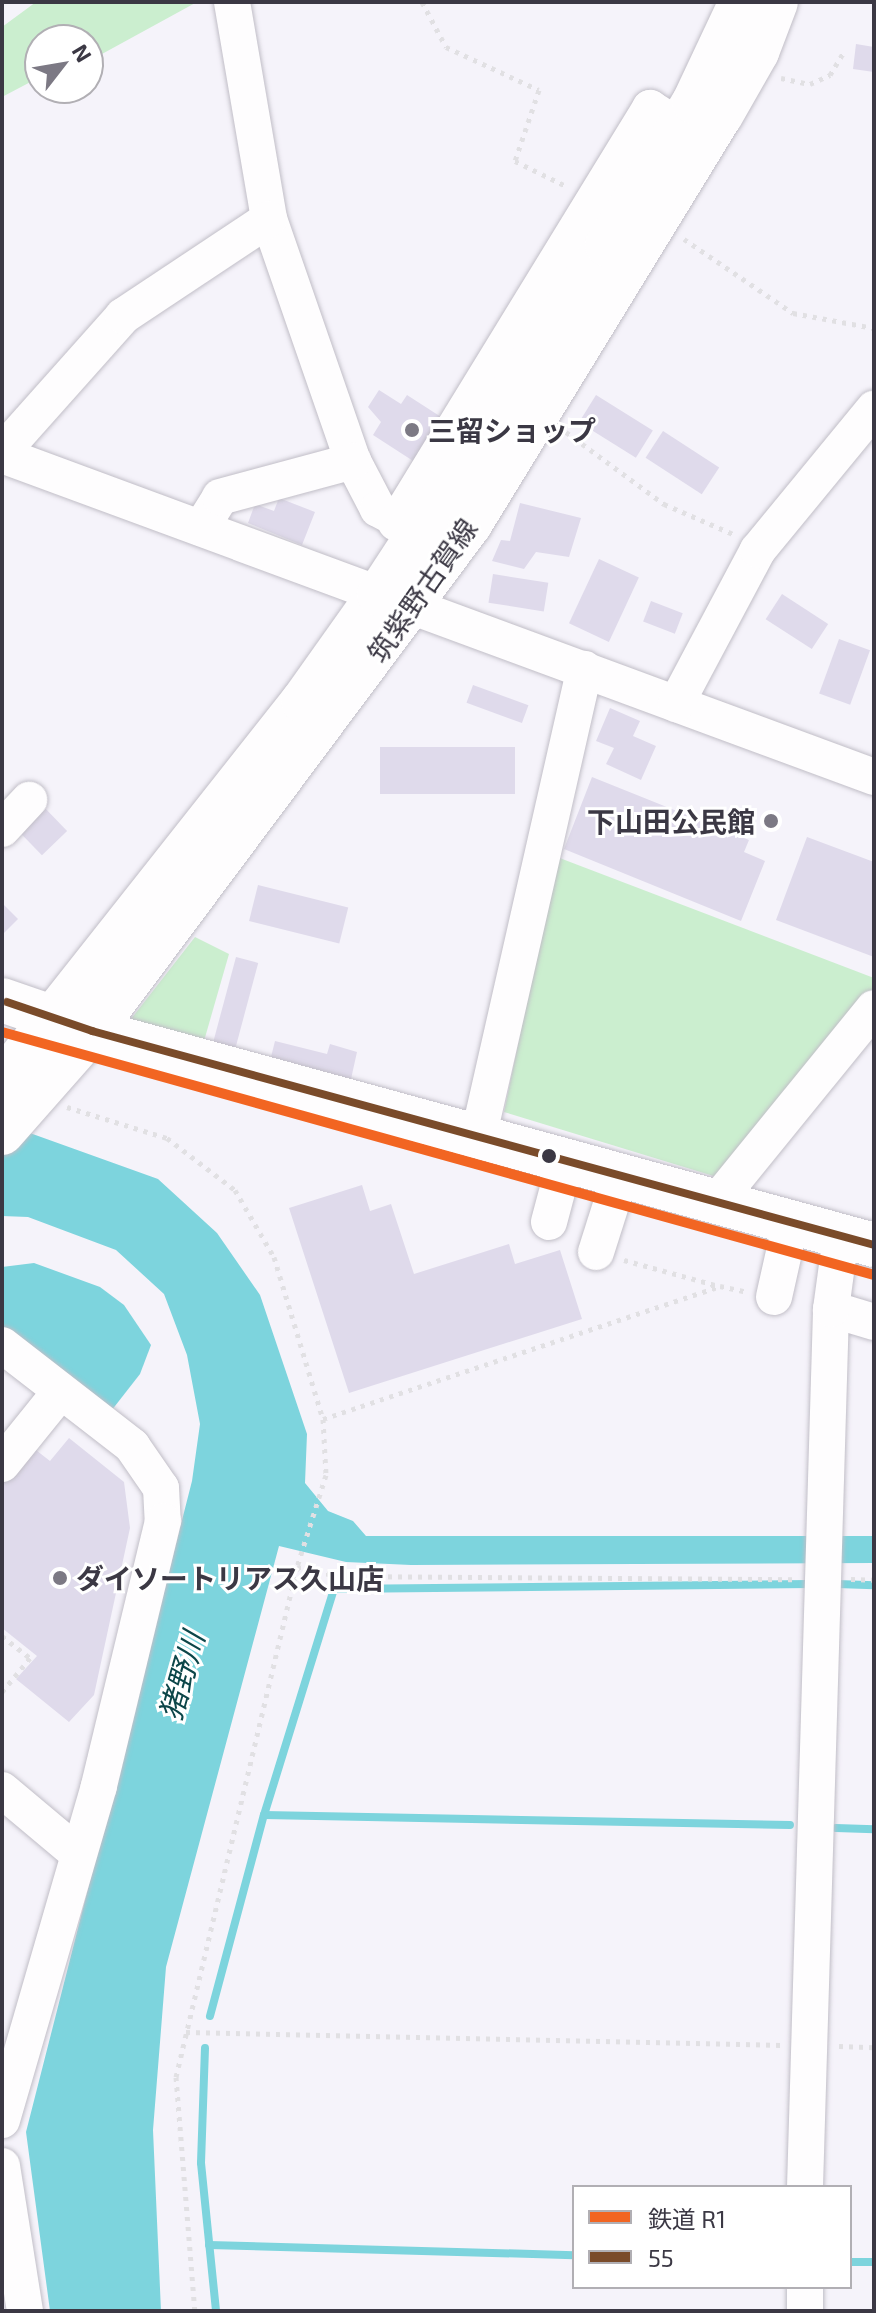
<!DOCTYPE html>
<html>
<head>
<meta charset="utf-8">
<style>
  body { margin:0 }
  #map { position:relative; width:876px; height:2313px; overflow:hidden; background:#f5f3fa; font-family:"Exo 2","Noto Sans JP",sans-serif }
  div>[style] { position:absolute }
  .green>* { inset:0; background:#cbeecf }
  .water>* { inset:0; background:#7dd4dd }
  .stream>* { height:8px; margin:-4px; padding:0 4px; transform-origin:4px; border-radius:4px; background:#7dd4dd }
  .building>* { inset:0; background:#dfdaeb; transform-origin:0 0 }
  .path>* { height:5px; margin-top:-2.5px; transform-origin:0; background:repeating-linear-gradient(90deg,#e1e0e3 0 4px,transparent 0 10px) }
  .roads { filter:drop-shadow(0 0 2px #c1bec7) drop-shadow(0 0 2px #c1bec7) }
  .minor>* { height:36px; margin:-18px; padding:0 18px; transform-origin:18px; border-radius:18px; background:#fefdfe }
  .major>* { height:44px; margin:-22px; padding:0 22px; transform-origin:22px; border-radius:22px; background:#fefdfe }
  .bus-1>* { height:8px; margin:-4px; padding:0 4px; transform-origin:4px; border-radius:4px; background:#7a4b2a }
  .rail-1>* { height:10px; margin:-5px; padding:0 5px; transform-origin:5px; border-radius:5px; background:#f26522 }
  .dots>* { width:22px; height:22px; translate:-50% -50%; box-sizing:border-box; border:4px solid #fff; border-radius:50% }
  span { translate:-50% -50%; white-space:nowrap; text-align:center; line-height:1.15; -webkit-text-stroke:6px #fff; paint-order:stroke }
  .poi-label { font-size:28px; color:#3b3844; font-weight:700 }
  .left { translate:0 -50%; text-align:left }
  .right { translate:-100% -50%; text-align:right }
  .street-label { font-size:28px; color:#3b3844 }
  .water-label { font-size:30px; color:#0c4649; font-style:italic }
  .frame { position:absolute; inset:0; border:4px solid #3b3844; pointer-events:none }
  .legend { position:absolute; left:572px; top:2185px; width:280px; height:104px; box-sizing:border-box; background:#fff; border:2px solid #b1afb4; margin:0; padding:10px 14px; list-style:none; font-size:24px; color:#3b3844 }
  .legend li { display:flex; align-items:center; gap:16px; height:40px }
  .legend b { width:40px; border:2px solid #b1afb4 }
  .north { position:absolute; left:24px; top:24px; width:80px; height:80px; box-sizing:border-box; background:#fff; border:2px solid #b1afb4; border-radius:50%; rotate:59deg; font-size:22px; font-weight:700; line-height:32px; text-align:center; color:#3b3844 }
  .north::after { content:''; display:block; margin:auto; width:28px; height:36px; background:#7c7984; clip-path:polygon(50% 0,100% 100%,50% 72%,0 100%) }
</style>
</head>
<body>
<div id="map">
  <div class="green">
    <i style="clip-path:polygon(36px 2px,197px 2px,91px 60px,88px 40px,40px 40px,40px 77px,2px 97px,2px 27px)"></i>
    <i style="clip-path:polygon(557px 857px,874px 978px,874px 987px,720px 1178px,504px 1112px)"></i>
    <i style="clip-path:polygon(195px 937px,229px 954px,204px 1041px,157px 1034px,131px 1019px)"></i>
  </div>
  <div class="water">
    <i style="clip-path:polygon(2px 1123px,158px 1179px,217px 1233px,260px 1295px,307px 1434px,305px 1483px,328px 1511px,353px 1521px,366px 1536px,874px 1536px,874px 1563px,411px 1565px,346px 1562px,279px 1546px,166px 1967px,153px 2130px,161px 2311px,50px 2311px,26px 2132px,192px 1481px,200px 1424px,187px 1355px,164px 1294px,116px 1250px,28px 1217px,2px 1216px)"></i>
    <i style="clip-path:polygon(34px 1263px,100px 1287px,124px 1305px,151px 1345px,140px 1374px,108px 1415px,2px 1327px,2px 1267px)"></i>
  </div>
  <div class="stream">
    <i style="left:837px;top:1584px;width:37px;rotate:2deg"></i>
    <i style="left:790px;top:1825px;width:526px;rotate:-178.91deg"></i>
    <i style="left:264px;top:1815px;width:237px;rotate:-72.8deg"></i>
    <i style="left:334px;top:1589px;width:476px;rotate:-0.6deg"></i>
    <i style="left:836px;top:1828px;width:38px;rotate:2deg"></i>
    <i style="left:210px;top:2016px;width:208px;rotate:-75deg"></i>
    <i style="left:205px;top:2048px;width:115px;rotate:92deg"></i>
    <i style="left:201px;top:2163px;width:149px;rotate:84.2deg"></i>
    <i style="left:209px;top:2245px;width:365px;rotate:1.6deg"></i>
    <i style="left:850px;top:2262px;width:24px"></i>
  </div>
  <div class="building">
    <i style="clip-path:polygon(856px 44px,874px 47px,874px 72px,853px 69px)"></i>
    <i style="clip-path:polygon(379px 390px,401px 404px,407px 395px,452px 424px,424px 468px,373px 435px,381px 422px,368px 407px)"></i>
    <i style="left:596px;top:395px;width:67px;height:32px;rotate:32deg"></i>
    <i style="left:663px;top:431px;width:67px;height:32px;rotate:33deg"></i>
    <i style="clip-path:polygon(279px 498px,315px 512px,302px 545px,248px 523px,255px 504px,274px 511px)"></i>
    <i style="clip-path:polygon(520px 503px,581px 518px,569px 557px,536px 552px,524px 569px,492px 561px,501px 540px,510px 541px)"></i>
    <i style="left:599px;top:559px;width:44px;height:71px;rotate:25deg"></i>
    <i style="left:493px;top:574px;width:56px;height:29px;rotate:9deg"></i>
    <i style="left:782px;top:594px;width:55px;height:30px;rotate:33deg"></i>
    <i style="left:651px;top:601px;width:34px;height:22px;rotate:21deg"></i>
    <i style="left:839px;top:639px;width:33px;height:58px;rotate:20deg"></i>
    <i style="left:473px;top:685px;width:59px;height:19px;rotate:20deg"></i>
    <i style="clip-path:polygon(610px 708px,640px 721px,633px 736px,656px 746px,641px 780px,606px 764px,614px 748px,596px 741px)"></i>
    <i style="left:380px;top:747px;width:135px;height:47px"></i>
    <i style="clip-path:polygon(592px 777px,749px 840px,744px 852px,765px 861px,741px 921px,564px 849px)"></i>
    <i style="left:40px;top:803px;width:39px;height:35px;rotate:46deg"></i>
    <i style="clip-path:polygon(807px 837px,874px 862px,874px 957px,776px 920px)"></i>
    <i style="left:258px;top:885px;width:93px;height:37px;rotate:14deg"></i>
    <i style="clip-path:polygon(2px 903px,18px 919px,2px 935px)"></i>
    <i style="left:236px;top:957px;width:23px;height:90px;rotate:15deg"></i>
    <i style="clip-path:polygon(275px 1041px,327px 1054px,330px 1044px,357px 1052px,351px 1079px,271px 1057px)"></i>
    <i style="clip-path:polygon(362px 1185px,370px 1211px,391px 1204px,414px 1274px,509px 1244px,515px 1264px,560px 1250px,582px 1319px,349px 1393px,289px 1208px)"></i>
    <i style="clip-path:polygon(69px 1438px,124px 1482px,130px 1528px,94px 1695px,69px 1722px,16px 1679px,37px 1656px,2px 1628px,2px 1484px,32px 1447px,50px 1461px)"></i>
  </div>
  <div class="path">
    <i style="left:422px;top:2px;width:51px;rotate:61.9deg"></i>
    <i style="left:446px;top:47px;width:102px;rotate:24.8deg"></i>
    <i style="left:539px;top:90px;width:75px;rotate:108.7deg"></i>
    <i style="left:515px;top:161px;width:59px;rotate:26.1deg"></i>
    <i style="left:781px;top:78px;width:30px;rotate:12deg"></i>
    <i style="left:810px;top:84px;width:22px;rotate:-24deg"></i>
    <i style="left:830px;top:75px;width:29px;rotate:-59deg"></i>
    <i style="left:684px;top:239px;width:132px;rotate:34.2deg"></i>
    <i style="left:793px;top:313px;width:82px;rotate:10.5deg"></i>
    <i style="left:566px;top:432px;width:122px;rotate:36.3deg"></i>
    <i style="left:664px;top:504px;width:75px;rotate:23.5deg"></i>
    <i style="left:67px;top:1107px;width:105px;rotate:17.2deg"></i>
    <i style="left:167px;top:1138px;width:86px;rotate:37.4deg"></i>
    <i style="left:235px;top:1190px;width:78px;rotate:59.8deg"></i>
    <i style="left:274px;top:1257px;width:169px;rotate:73.2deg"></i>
    <i style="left:323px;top:1419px;width:56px;rotate:86.9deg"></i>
    <i style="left:326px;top:1475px;width:96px;rotate:107.5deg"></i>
    <i style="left:297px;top:1567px;width:524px;rotate:103.35deg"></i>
    <i style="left:176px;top:2077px;width:235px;rotate:85.4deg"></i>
    <i style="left:624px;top:1260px;width:98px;rotate:15.3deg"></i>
    <i style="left:323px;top:1419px;width:419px;rotate:-18.5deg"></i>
    <i style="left:720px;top:1286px;width:25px;rotate:12deg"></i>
    <i style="left:297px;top:1567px;width:42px;rotate:12.4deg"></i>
    <i style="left:338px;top:1576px;width:455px;rotate:0.4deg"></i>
    <i style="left:851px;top:1579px;width:23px;rotate:2deg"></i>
    <i style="left:2px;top:1636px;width:36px;rotate:38deg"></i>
    <i style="left:30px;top:1658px;width:44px;rotate:129.5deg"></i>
    <i style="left:186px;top:2032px;width:595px;rotate:1.25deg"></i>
    <i style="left:839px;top:2046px;width:35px;rotate:2deg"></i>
  </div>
  <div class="roads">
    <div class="minor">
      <i style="left:232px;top:2px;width:220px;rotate:80.3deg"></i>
      <i style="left:269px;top:219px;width:256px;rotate:70.9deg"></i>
      <i style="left:353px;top:461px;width:54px;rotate:62.5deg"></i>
      <i style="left:378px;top:509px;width:45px;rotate:27.7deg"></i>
      <i style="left:2px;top:452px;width:182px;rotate:-48.3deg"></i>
      <i style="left:123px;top:316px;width:175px;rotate:-33.6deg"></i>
      <i style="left:2px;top:455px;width:930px;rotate:20.27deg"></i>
      <i style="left:396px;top:523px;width:487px;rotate:-58.5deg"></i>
      <i style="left:650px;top:108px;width:34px;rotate:32deg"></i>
      <i style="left:201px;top:528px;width:36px;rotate:-58deg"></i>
      <i style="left:220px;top:497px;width:138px;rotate:-15.1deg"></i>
      <i style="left:676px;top:704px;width:174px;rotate:-62deg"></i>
      <i style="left:758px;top:550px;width:183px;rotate:-50.6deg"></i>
      <i style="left:2px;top:829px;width:40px;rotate:-47deg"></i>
      <i style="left:479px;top:1134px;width:477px;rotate:-77.2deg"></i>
      <i style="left:718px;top:1200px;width:247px;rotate:-50.9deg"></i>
      <i style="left:549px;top:1222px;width:66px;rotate:-75.1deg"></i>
      <i style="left:596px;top:1252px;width:83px;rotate:-72.4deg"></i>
      <i style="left:774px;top:1297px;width:78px;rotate:-77.4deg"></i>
      <i style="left:831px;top:1309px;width:45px;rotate:16.8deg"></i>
      <i style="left:2px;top:1345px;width:165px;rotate:37.8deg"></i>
      <i style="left:132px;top:1446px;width:51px;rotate:55.4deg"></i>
      <i style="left:161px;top:1488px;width:33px;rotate:87deg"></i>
      <i style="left:163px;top:1521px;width:273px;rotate:103.6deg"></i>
      <i style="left:99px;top:1786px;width:348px;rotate:106.2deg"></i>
      <i style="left:2px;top:1464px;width:92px;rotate:-51.1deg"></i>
      <i style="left:2px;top:1790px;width:98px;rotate:40deg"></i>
      <i style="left:2px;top:2166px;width:147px;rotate:81deg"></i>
      <i style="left:805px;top:2187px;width:878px;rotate:-88.3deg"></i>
      <i style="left:831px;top:1309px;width:74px;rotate:-82.2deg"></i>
      <i style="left:805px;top:2287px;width:24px;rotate:90deg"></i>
    </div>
    <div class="major">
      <i style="left:2px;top:1000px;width:95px;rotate:19deg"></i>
      <i style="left:92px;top:1031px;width:811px;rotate:15.3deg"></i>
      <i style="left:2px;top:1082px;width:486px;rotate:-51.7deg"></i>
      <i style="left:303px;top:701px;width:131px;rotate:-54.6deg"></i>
      <i style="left:379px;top:594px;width:417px;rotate:-56.8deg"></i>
      <i style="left:607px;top:245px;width:167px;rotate:-58.7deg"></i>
      <i style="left:694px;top:102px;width:110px;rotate:-64.8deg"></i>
      <i style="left:2px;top:1133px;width:136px;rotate:-48.6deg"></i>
      <i style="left:92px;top:1031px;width:632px;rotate:-53.29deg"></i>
      <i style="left:470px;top:524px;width:480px;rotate:-58.5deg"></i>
      <i style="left:721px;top:115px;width:73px;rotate:-60.3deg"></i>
      <i style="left:757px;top:52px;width:53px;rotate:-69.2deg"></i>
    </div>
  </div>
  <div class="bus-1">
    <i style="left:7px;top:1002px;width:90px;rotate:18.8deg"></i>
    <i style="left:92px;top:1031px;width:811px;rotate:15.3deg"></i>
  </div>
  <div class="rail-1">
    <i style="left:2px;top:1032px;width:905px;rotate:15.57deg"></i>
  </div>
  <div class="dots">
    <i style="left:412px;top:430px;background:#7c7984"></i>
    <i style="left:771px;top:821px;background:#7c7984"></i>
    <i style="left:549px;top:1156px;background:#3b3844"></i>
    <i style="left:60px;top:1578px;background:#7c7984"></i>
  </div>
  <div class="poi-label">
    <span class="left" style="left:428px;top:430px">三留ショップ</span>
    <span class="right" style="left:755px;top:821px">下山田公民館</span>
    <span class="left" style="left:76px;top:1578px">ダイソートリアス久山店</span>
  </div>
  <div class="street-label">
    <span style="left:422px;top:590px;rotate:-55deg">筑紫野古賀線</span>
  </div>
  <div class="water-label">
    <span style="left:181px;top:1676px;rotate:-74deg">猪野川</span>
  </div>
  <div class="frame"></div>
  <ul class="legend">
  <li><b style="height:10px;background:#f26522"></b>鉄道 R1</li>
  <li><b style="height:10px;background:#7a4b2a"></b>55</li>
  </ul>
  <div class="north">N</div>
</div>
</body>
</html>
